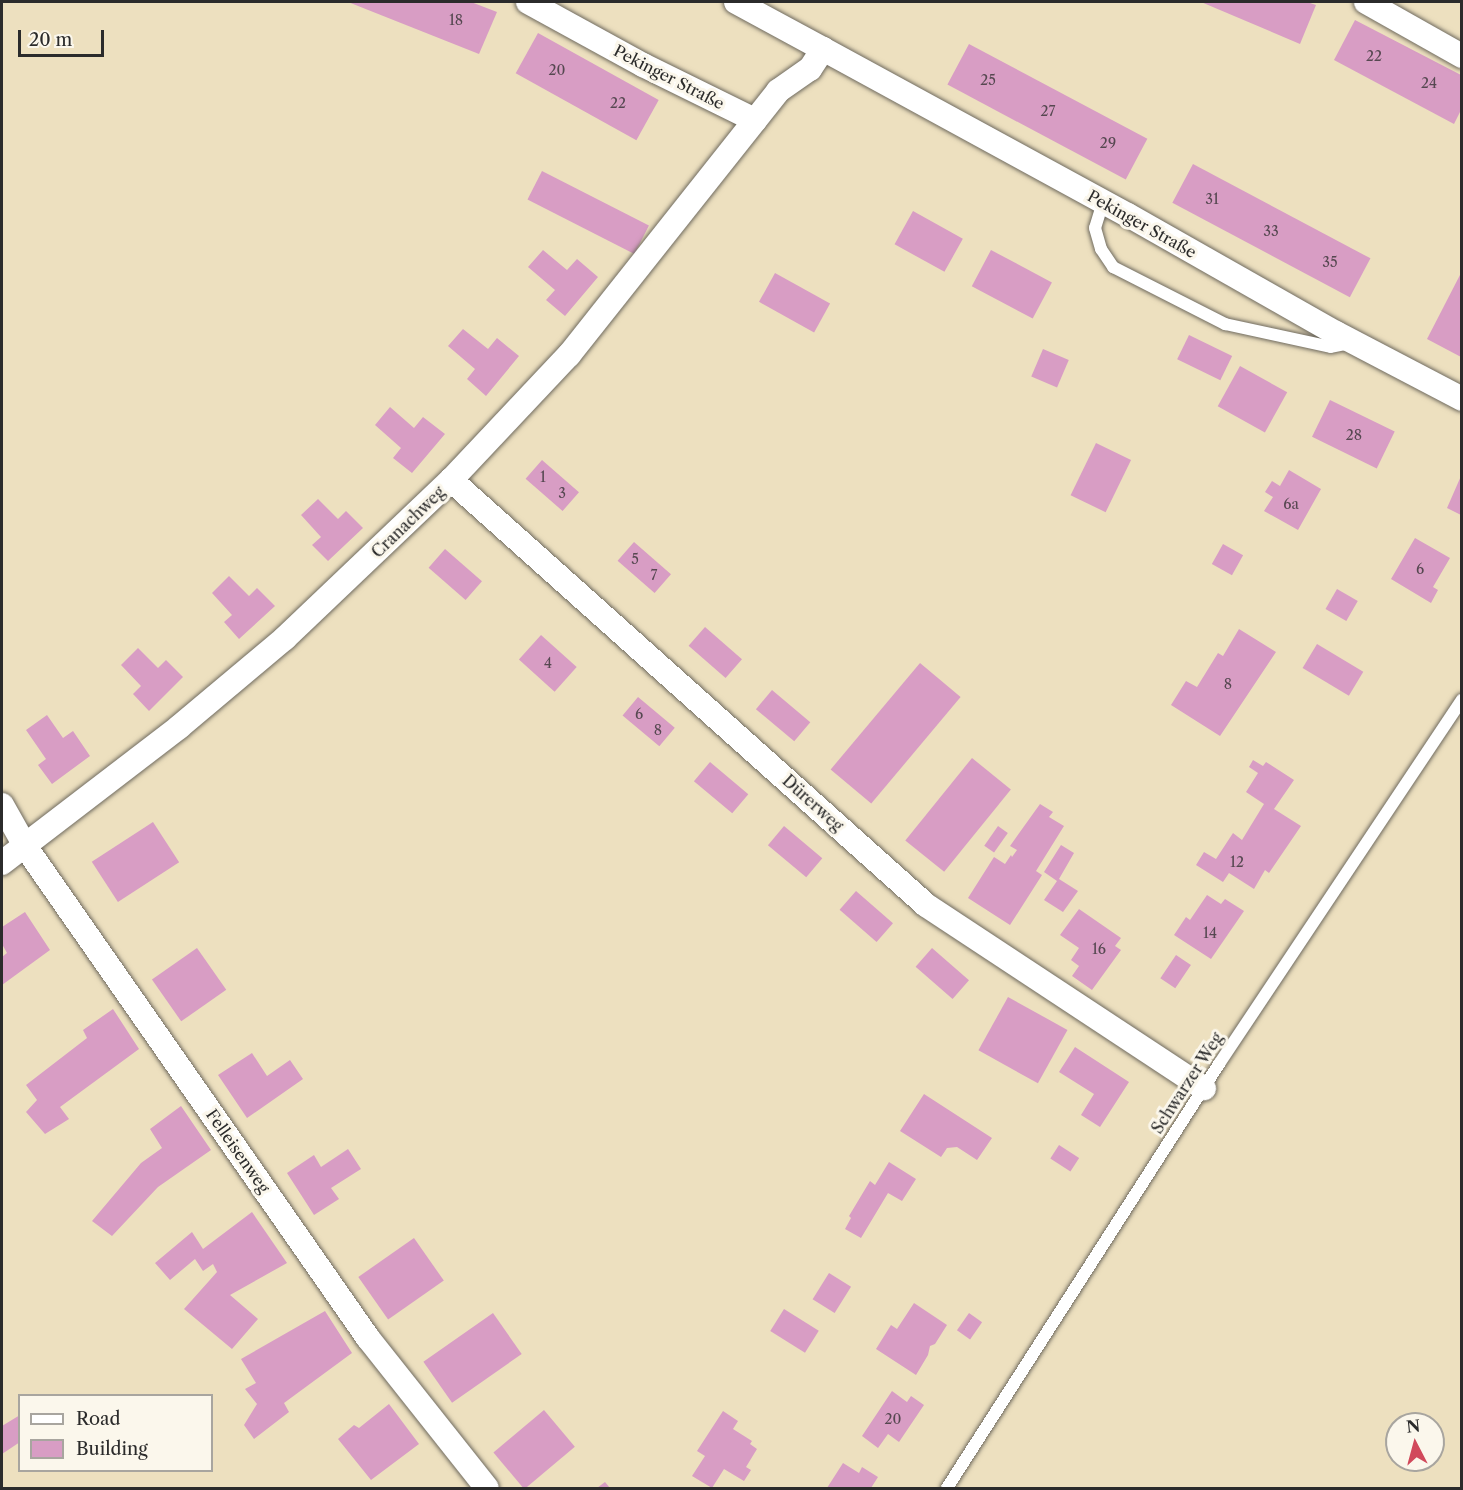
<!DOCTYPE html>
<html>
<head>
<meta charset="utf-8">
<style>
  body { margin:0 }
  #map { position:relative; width:1463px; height:1490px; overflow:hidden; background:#ede0bf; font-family:"Libre Caslon Text",serif }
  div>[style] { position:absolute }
  .building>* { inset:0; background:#d89dc4; transform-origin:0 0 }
  .roads { filter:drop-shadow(0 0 2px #6f6a5f) drop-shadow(0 0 2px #6f6a5f) }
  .lane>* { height:12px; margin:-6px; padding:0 6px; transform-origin:6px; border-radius:6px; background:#fff }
  .street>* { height:24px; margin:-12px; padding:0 12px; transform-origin:12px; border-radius:12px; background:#fff }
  span { translate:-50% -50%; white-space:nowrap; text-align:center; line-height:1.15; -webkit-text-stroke:6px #fbf7ec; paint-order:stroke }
  .number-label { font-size:14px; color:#564851 }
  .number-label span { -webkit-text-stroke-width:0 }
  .street-label { font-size:16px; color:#2b2b2b }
  .frame { position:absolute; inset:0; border:3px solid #2b2b2b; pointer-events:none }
  .legend { position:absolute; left:18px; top:1394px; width:195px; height:78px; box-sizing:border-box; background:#fbf7ec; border:2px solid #a8a59f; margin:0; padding:8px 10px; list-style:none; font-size:18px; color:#2b2b2b }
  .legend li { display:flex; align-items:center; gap:12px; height:30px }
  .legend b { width:30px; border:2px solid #a8a59f }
  .north { position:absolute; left:1385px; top:1412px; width:60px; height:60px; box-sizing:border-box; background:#fbf7ec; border:2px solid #a8a59f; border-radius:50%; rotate:354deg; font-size:16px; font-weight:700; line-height:24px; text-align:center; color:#2b2b2b }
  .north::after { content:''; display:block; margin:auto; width:21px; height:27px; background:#d1495b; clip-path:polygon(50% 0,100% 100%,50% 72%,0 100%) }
  .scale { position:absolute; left:18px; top:30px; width:86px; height:27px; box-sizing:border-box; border:3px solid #2b2b2b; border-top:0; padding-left:8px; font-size:18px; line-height:21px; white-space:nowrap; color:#2b2b2b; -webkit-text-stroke:4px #fbf7ec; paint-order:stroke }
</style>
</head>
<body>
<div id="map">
  <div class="building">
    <i style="clip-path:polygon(348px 2px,471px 2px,497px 12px,479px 54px)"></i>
    <i style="clip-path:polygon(1201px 2px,1307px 2px,1316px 5px,1300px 44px)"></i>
    <i style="clip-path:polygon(1355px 20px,1461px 75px,1461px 110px,1454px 124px,1334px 60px)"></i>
    <i style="left:538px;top:33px;width:138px;height:46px;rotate:29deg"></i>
    <i style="left:969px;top:44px;width:202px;height:46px;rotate:28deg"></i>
    <i style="left:1193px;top:164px;width:201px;height:44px;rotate:28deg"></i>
    <i style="left:542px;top:171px;width:120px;height:32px;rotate:27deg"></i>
    <i style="left:913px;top:211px;width:57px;height:38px;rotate:29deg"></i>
    <i style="clip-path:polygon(543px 250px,567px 270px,577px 259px,598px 277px,565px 316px,546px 300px,555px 290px,528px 267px)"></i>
    <i style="left:991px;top:250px;width:69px;height:41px;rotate:28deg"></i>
    <i style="left:775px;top:273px;width:63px;height:33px;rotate:29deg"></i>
    <i style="clip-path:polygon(1461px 273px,1461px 357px,1427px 339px)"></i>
    <i style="clip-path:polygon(463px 329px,488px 349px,497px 338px,519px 356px,486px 396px,467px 379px,475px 369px,448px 346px)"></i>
    <i style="left:1189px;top:335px;width:48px;height:27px;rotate:26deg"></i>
    <i style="left:1043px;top:349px;width:28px;height:30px;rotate:23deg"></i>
    <i style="left:1240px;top:366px;width:54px;height:46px;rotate:29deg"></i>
    <i style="left:1330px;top:400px;width:72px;height:41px;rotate:26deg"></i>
    <i style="clip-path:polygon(390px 407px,414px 428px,423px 417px,445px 434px,412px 473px,393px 458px,401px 448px,375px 425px)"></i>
    <i style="left:1096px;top:443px;width:39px;height:58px;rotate:26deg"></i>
    <i style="left:542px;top:460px;width:49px;height:25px;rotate:41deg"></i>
    <i style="clip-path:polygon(1289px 470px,1321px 489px,1298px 530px,1264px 511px,1273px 497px,1265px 492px,1272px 481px,1280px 486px)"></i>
    <i style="clip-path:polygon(1461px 476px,1461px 515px,1447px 508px)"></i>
    <i style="clip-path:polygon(318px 499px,338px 519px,346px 511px,363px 528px,328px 561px,312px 545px,321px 537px,301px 515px)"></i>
    <i style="clip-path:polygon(1415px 538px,1450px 558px,1433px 587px,1438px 590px,1431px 603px,1391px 579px)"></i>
    <i style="left:634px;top:542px;width:49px;height:25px;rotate:41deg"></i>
    <i style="left:1223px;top:544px;width:23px;height:23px;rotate:29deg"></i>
    <i style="left:445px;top:549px;width:49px;height:25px;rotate:41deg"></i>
    <i style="clip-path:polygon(229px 576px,249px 596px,257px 588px,275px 606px,239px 639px,224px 622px,232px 615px,212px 593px)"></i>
    <i style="left:1337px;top:589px;width:24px;height:23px;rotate:30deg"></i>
    <i style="left:705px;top:627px;width:49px;height:25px;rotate:41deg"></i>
    <i style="clip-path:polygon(1239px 629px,1276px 652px,1220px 736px,1171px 705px,1186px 681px,1197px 687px,1218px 653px,1223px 656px)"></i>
    <i style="left:541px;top:635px;width:48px;height:33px;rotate:42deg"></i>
    <i style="left:1317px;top:644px;width:54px;height:28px;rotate:31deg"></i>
    <i style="clip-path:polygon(138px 648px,158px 668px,166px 660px,183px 677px,149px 711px,133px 694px,141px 686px,121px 665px)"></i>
    <i style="left:920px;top:663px;width:53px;height:139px;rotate:40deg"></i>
    <i style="left:772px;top:690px;width:50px;height:25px;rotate:40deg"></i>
    <i style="left:638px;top:697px;width:48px;height:24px;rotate:40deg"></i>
    <i style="clip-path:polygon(47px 715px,63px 738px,73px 731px,90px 756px,52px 784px,38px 765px,46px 759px,26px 730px)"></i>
    <i style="left:972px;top:758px;width:50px;height:106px;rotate:39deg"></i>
    <i style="clip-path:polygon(1253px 760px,1263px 766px,1266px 762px,1294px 780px,1274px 809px,1301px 826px,1269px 873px,1265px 870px,1254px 889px,1229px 873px,1223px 882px,1196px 865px,1204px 852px,1216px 859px,1233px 833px,1242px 840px,1264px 804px,1246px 792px,1258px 773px,1249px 767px)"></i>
    <i style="left:710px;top:762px;width:50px;height:25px;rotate:40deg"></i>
    <i style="clip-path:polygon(1040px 804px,1053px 812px,1049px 817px,1064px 826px,1036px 871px,1042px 875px,1010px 925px,968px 898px,994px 857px,1005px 864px,1011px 855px,1012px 857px,1017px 850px,1010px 846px)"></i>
    <i style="left:153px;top:822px;width:48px;height:73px;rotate:57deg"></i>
    <i style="left:784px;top:826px;width:50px;height:25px;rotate:40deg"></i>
    <i style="left:998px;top:826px;width:12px;height:24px;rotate:35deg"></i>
    <i style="clip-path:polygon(1061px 845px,1074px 853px,1059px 879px,1078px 891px,1063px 912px,1044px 900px,1057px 881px,1044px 872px)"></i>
    <i style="left:856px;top:891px;width:49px;height:25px;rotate:41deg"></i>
    <i style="clip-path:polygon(1207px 895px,1221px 904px,1225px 899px,1244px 911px,1211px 959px,1174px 935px,1186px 917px,1190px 920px)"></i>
    <i style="clip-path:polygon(1079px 909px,1121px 938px,1115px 946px,1121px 950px,1092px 990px,1072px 976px,1079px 966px,1071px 960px,1079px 948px,1060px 935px)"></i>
    <i style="clip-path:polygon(25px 912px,50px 950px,2px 985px,2px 957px,7px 953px,2px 944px,2px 927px)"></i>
    <i style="left:197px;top:948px;width:51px;height:55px;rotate:55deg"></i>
    <i style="left:932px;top:948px;width:49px;height:25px;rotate:41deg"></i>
    <i style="left:1176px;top:955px;width:18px;height:28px;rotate:34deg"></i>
    <i style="left:1008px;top:997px;width:68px;height:61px;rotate:29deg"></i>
    <i style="clip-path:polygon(113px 1009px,139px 1049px,60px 1107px,69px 1119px,45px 1134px,26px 1112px,37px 1100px,26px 1085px,87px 1038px,83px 1030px)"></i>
    <i style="clip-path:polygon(1075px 1047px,1129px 1082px,1100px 1127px,1081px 1115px,1094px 1094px,1059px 1072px)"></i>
    <i style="clip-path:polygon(252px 1053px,267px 1076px,290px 1060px,303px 1079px,247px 1118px,218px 1075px)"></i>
    <i style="clip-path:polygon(924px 1094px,992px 1138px,977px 1160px,957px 1147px,947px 1148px,941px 1157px,900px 1131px)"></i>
    <i style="clip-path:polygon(181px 1106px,211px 1150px,158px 1187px,112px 1236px,92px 1221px,141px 1163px,162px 1148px,150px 1129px)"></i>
    <i style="left:1059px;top:1145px;width:24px;height:16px;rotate:33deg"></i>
    <i style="clip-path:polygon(348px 1149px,361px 1169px,331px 1188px,339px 1199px,314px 1215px,287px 1173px,314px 1155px,321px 1167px)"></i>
    <i style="clip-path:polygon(889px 1162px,916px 1179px,902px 1201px,888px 1193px,861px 1238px,845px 1229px,851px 1218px,849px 1216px,870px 1181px,875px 1185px)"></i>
    <i style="clip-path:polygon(252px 1212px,287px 1263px,230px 1295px,258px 1319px,232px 1349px,184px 1309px,217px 1272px,213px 1264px,203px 1271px,195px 1259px,170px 1280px,155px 1263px,192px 1232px,203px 1249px)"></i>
    <i style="left:414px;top:1238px;width:52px;height:68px;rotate:55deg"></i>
    <i style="left:829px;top:1273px;width:26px;height:31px;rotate:32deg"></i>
    <i style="clip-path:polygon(914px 1303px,947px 1325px,935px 1344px,930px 1346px,928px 1355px,916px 1375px,876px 1349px,891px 1325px,897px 1329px)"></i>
    <i style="left:784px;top:1309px;width:41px;height:26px;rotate:32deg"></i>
    <i style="clip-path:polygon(325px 1311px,352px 1353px,284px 1403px,289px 1412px,254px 1439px,244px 1425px,257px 1404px,245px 1389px,256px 1383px,241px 1359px)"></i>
    <i style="left:493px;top:1313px;width:50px;height:85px;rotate:55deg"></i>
    <i style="left:969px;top:1313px;width:16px;height:21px;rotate:35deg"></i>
    <i style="clip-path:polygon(892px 1391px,907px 1402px,911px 1396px,924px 1405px,899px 1442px,888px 1434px,878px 1448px,862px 1436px)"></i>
    <i style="clip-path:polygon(389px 1404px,419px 1444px,371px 1480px,338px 1439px,354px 1425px,359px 1428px)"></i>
    <i style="left:544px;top:1410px;width:48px;height:66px;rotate:50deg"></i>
    <i style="clip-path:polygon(723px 1411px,738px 1421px,733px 1429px,752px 1441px,750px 1444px,757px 1449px,746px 1467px,751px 1470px,744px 1481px,724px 1469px,712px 1488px,692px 1476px,705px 1456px,697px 1451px)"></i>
    <i style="clip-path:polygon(20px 1415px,20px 1442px,2px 1454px,2px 1426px)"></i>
    <i style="clip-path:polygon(843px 1463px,859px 1473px,862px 1467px,878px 1477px,871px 1488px,827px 1488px)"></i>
    <i style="clip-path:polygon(605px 1482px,610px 1488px,597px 1488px)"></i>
  </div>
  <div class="roads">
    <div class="lane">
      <i style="left:1103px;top:202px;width:27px;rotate:107deg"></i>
      <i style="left:1095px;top:228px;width:22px;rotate:74deg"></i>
      <i style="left:1101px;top:249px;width:22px;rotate:56deg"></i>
      <i style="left:1113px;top:267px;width:126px;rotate:27deg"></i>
      <i style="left:1225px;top:324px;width:108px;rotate:12.2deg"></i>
      <i style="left:1331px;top:347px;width:19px;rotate:-12deg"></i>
      <i style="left:947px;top:1488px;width:504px;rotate:-57.32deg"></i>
      <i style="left:1219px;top:1064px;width:438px;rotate:-56.3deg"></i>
    </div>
    <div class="street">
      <i style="left:528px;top:2px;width:131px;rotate:28.7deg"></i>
      <i style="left:643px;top:65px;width:125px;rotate:26.2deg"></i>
      <i style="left:736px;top:2px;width:99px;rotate:28.4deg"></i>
      <i style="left:1366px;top:2px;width:110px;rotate:29.4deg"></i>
      <i style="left:451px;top:480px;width:637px;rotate:41.82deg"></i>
      <i style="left:926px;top:905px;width:333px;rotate:33.4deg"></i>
      <i style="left:2px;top:805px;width:47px;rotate:60.7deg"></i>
      <i style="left:25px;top:846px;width:600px;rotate:55.12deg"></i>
      <i style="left:368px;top:1338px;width:191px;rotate:51.6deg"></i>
      <i style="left:2px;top:863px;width:223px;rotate:-37.5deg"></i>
      <i style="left:179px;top:727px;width:138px;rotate:-40deg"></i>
      <i style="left:285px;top:638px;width:229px;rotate:-43.6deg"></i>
      <i style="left:451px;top:480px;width:172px;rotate:-46.7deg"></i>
      <i style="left:569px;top:355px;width:337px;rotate:-51.6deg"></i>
      <i style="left:778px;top:91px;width:39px;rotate:-35deg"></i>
      <i style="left:810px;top:69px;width:24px;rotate:-57deg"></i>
      <i style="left:823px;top:49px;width:347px;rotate:28.6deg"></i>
      <i style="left:1128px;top:215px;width:239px;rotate:29.6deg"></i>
      <i style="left:1336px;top:333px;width:142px;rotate:27.6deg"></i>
    </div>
  </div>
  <div class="number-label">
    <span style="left:456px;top:20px">18</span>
    <span style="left:1374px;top:56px">22</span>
    <span style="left:557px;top:70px">20</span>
    <span style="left:988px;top:80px">25</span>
    <span style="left:1429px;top:83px">24</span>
    <span style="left:618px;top:103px">22</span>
    <span style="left:1048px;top:111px">27</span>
    <span style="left:1108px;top:143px">29</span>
    <span style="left:1212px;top:199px">31</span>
    <span style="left:1271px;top:231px">33</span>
    <span style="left:1330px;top:262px">35</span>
    <span style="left:1354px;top:435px">28</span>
    <span style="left:543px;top:477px">1</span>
    <span style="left:562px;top:493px">3</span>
    <span style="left:1291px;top:504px">6a</span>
    <span style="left:635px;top:559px">5</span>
    <span style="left:1420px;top:569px">6</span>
    <span style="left:654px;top:575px">7</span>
    <span style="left:548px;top:663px">4</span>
    <span style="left:1228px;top:684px">8</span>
    <span style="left:639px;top:714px">6</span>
    <span style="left:658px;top:730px">8</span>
    <span style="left:1237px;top:862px">12</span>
    <span style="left:1210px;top:933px">14</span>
    <span style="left:1099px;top:949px">16</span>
    <span style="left:893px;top:1419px">20</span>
  </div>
  <div class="street-label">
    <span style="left:669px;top:77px;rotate:27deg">Pekinger Straße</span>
    <span style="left:1142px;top:224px;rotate:29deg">Pekinger Straße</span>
    <span style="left:408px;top:522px;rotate:-44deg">Cranachweg</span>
    <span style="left:813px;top:803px;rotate:42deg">Dürerweg</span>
    <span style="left:1187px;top:1083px;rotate:-57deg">Schwarzer Weg</span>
    <span style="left:238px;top:1151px;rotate:55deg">Felleisenweg</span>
  </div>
  <div class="frame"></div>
  <ul class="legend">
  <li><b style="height:8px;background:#fff"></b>Road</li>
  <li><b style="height:16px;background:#d89dc4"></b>Building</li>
  </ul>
  <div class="north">N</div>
  <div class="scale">20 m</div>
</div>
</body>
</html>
